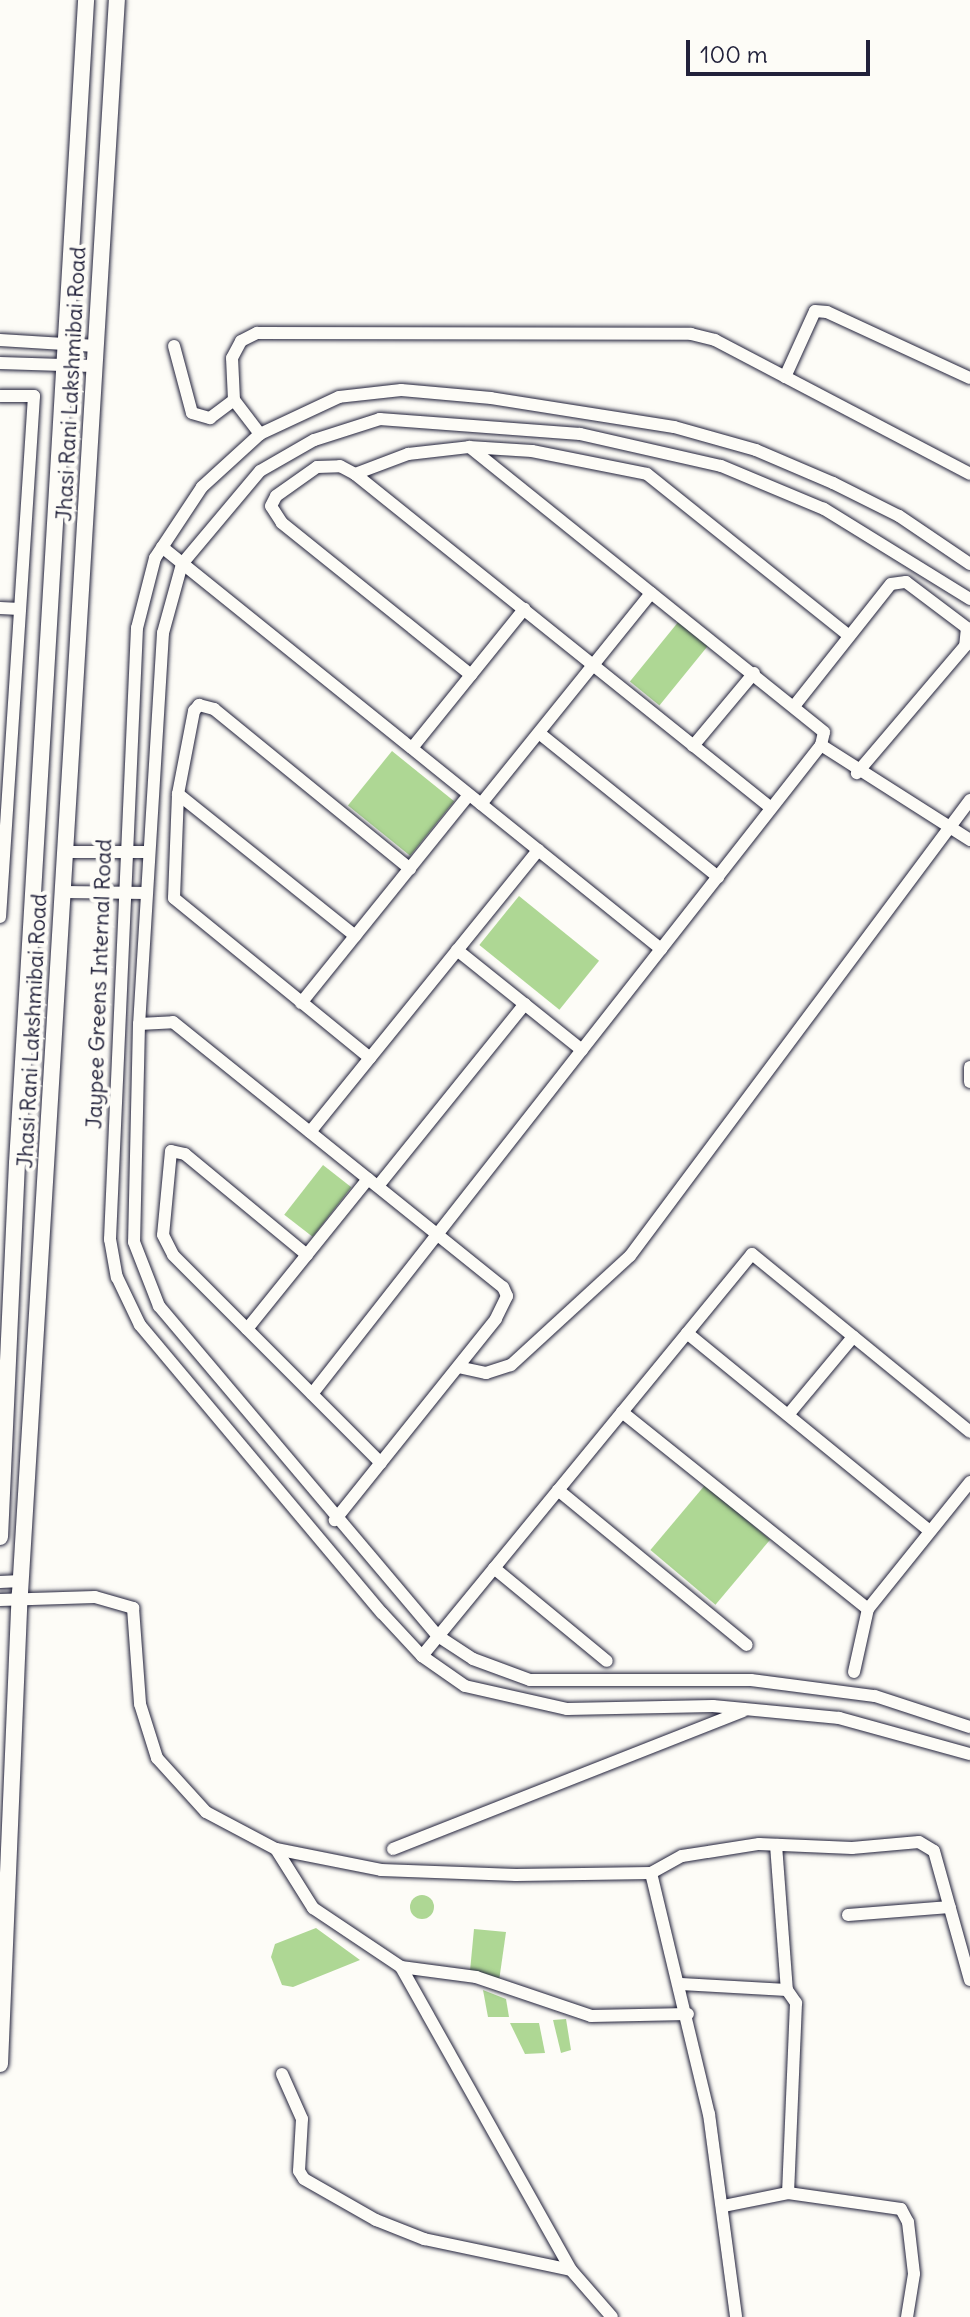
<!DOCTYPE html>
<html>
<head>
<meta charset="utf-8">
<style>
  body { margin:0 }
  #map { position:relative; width:970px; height:2317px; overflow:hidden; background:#fdfcf7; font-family:Delius,sans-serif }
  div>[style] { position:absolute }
  .green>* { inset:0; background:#aed794; transform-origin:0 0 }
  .round { border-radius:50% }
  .roads { filter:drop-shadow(0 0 2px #22223b) drop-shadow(0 0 2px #22223b) }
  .minor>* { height:12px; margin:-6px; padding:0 6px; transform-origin:6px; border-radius:6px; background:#fdfcf7 }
  .major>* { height:16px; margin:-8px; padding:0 8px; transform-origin:8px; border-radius:8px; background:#fdfcf7 }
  span { translate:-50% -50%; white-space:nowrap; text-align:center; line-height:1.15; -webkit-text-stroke:8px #fdfcf7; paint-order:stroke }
  .street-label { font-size:22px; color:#22223b }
  .scale { position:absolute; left:686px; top:40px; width:184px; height:36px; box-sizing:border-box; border:4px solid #22223b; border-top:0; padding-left:10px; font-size:24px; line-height:28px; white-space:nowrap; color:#22223b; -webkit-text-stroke:6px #fdfcf7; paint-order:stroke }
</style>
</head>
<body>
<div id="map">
  <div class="green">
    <i style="left:679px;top:621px;width:38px;height:78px;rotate:39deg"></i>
    <i style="left:392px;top:751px;width:80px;height:70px;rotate:39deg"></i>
    <i style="left:519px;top:896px;width:103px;height:63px;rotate:39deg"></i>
    <i style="left:323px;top:1165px;width:36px;height:63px;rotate:38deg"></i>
    <i style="left:705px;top:1485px;width:85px;height:85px;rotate:40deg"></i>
    <i class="round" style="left:410px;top:1895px;width:24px;height:24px"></i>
    <i style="clip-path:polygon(316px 1928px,360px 1960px,293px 1987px,282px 1985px,271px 1957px,275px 1944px)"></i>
    <i style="clip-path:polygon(474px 1929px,506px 1932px,499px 1981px,470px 1971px)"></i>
    <i style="clip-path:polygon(483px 1990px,506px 1999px,509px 2017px,488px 2017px)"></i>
    <i style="clip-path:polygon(566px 2019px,571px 2050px,561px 2053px,553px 2020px)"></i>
    <i style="clip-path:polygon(510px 2023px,539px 2023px,545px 2053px,525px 2054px)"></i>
  </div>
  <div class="roads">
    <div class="minor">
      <i style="left:0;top:340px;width:96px;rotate:3.6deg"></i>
      <i style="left:174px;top:346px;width:69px;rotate:75deg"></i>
      <i style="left:192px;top:413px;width:19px;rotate:16deg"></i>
      <i style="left:210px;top:418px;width:30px;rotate:-37deg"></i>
      <i style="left:234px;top:400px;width:43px;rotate:52.6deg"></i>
      <i style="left:0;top:363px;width:94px;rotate:1.8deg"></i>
      <i style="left:785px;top:377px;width:72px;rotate:-65.6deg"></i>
      <i style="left:815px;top:311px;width:12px;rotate:5deg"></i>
      <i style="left:827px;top:312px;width:157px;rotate:24.8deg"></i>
      <i style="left:0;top:396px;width:34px"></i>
      <i style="left:34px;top:396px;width:522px;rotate:93.73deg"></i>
      <i style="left:234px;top:400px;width:42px;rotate:-92.7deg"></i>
      <i style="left:232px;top:358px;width:19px;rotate:-62deg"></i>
      <i style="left:241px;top:341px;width:18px;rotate:-27deg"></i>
      <i style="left:257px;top:333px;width:434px;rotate:0.1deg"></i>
      <i style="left:691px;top:334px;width:25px;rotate:14deg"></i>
      <i style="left:715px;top:340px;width:288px;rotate:27.7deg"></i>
      <i style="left:355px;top:474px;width:57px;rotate:-20.7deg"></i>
      <i style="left:408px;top:454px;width:61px;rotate:-6.5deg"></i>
      <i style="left:469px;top:447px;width:63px;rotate:3.6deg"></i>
      <i style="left:532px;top:451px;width:117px;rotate:11.3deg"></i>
      <i style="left:647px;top:474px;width:259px;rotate:38.7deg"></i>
      <i style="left:162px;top:547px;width:641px;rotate:38.86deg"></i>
      <i style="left:970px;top:564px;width:86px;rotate:-145.9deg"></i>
      <i style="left:899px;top:516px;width:74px;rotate:-153.4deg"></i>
      <i style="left:833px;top:483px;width:84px;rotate:-156.8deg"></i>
      <i style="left:756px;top:450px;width:85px;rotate:-164.3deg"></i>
      <i style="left:674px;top:427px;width:185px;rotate:-171deg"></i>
      <i style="left:491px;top:398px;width:90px;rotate:-174.9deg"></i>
      <i style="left:401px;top:390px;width:62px;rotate:173.6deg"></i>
      <i style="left:339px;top:397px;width:87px;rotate:154.9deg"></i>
      <i style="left:260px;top:434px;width:79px;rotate:137.6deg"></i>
      <i style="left:202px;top:487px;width:85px;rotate:123.5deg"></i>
      <i style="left:155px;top:558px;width:72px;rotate:104.4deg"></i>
      <i style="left:137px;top:628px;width:612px;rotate:92.53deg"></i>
      <i style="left:110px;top:1239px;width:39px;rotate:80deg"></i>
      <i style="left:117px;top:1277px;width:53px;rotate:64.4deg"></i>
      <i style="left:140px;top:1325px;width:376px;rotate:50deg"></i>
      <i style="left:382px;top:1613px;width:59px;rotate:47.1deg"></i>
      <i style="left:422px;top:1656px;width:52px;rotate:34.9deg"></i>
      <i style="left:465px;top:1686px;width:105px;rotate:12.7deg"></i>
      <i style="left:567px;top:1709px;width:146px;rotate:-1.2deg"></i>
      <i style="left:713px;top:1706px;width:127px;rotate:5.4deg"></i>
      <i style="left:839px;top:1718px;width:136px;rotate:15.4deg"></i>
      <i style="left:970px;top:599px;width:172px;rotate:-148.3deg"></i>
      <i style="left:824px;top:509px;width:112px;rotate:-157.3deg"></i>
      <i style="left:721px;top:466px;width:145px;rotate:-167.2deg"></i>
      <i style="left:580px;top:434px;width:201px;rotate:-175.7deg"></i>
      <i style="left:380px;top:419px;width:69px;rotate:162.3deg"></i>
      <i style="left:314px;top:440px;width:62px;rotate:150.1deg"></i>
      <i style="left:260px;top:471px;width:121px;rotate:130deg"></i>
      <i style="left:182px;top:564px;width:72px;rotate:105.4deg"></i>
      <i style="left:163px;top:633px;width:392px;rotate:93.5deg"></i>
      <i style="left:139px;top:1024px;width:218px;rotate:91.3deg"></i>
      <i style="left:134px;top:1242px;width:69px;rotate:68.7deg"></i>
      <i style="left:159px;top:1306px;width:432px;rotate:49.8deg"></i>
      <i style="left:438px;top:1636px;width:42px;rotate:33.3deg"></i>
      <i style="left:473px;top:1659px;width:61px;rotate:20.2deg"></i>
      <i style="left:530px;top:1680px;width:221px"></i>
      <i style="left:751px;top:1680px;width:125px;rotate:7.4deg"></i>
      <i style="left:875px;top:1696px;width:100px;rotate:18.1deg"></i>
      <i style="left:0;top:608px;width:20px;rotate:3deg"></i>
      <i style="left:471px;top:675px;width:243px;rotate:-141.2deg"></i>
      <i style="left:282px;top:523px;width:20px;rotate:-123deg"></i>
      <i style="left:271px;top:506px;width:11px;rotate:-63deg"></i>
      <i style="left:276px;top:496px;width:50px;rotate:-35.3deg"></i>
      <i style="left:317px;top:467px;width:23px;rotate:-2deg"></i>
      <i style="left:340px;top:466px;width:17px;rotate:28deg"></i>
      <i style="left:355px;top:474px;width:533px;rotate:38.76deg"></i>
      <i style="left:795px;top:705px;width:154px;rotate:-51.6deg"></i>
      <i style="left:891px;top:584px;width:15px;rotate:-8deg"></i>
      <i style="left:906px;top:582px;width:76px;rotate:37deg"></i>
      <i style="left:967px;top:628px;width:18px;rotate:96deg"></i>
      <i style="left:965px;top:646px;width:167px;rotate:130.4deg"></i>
      <i style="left:539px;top:733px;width:230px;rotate:38.8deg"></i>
      <i style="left:821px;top:745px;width:177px;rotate:32.5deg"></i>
      <i style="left:693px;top:746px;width:95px;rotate:-50.1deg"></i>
      <i style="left:412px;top:748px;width:179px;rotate:-51.1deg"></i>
      <i style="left:178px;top:794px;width:227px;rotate:38.7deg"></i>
      <i style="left:481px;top:804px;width:271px;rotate:-51.1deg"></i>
      <i style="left:65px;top:852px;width:83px"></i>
      <i style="left:63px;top:892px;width:83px;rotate:0.7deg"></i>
      <i style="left:457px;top:950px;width:160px;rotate:38.7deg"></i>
      <i style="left:301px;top:1003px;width:267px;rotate:-51.1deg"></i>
      <i style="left:139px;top:1024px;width:34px;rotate:-3deg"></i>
      <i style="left:173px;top:1022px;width:423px;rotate:38.8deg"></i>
      <i style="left:503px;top:1287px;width:10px;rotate:66deg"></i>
      <i style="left:507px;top:1296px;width:25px;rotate:116deg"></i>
      <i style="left:496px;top:1319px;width:258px;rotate:128.7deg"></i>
      <i style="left:370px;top:1058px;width:253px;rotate:-140.8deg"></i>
      <i style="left:174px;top:898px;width:104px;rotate:-87.8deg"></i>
      <i style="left:178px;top:794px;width:85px;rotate:-79.1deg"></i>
      <i style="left:194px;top:711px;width:8px;rotate:-50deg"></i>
      <i style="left:199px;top:705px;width:16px;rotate:15deg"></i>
      <i style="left:214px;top:709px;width:253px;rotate:39.2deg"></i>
      <i style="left:970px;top:1067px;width:15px;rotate:90deg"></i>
      <i style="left:310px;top:1132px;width:363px;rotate:-51deg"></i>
      <i style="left:378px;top:1186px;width:234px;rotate:-51.1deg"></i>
      <i style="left:307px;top:1255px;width:158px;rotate:-140.4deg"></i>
      <i style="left:185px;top:1154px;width:14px;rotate:-168deg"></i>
      <i style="left:171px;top:1151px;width:84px;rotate:95.4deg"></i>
      <i style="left:163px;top:1235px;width:22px;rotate:63deg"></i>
      <i style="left:173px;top:1255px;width:294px;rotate:45deg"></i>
      <i style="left:247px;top:1329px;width:193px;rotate:-51.1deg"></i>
      <i style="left:687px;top:1333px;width:313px;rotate:39.2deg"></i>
      <i style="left:458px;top:1367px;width:29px;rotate:12deg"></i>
      <i style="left:486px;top:1373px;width:26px;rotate:-18deg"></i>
      <i style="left:511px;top:1365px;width:161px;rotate:-42.5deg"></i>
      <i style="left:630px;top:1256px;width:569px;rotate:-53.29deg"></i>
      <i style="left:312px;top:1394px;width:825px;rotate:-51.89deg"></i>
      <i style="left:821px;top:745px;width:13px;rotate:-77deg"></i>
      <i style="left:824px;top:732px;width:455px;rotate:-141.2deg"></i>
      <i style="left:622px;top:1412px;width:315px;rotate:38.7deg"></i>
      <i style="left:788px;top:1415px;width:102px;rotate:-50.2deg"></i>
      <i style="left:558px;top:1490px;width:244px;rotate:39.4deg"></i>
      <i style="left:494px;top:1568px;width:146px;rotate:39.5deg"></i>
      <i style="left:0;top:1582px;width:21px;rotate:-3deg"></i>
      <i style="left:0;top:1600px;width:95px;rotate:-1.8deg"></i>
      <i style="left:95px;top:1597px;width:40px;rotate:16deg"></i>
      <i style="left:133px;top:1608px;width:96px;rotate:85.8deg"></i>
      <i style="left:140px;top:1704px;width:57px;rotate:72.5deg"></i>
      <i style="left:157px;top:1758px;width:73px;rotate:47.8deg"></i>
      <i style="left:206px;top:1812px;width:79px;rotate:27.9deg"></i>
      <i style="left:276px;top:1849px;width:107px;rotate:11.3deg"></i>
      <i style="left:381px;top:1870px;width:135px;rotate:2.1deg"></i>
      <i style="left:516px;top:1875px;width:135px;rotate:-0.8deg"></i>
      <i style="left:651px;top:1873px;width:35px;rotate:-29deg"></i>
      <i style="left:682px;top:1856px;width:78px;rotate:-8.9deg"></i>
      <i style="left:759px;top:1844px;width:93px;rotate:2.5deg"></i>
      <i style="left:852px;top:1848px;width:67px;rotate:-5.1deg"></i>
      <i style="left:919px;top:1842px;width:17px;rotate:31deg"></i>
      <i style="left:934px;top:1851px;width:134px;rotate:74.4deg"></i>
      <i style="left:422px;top:1656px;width:520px;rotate:-50.62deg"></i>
      <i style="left:752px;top:1254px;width:281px;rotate:39.2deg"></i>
      <i style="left:854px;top:1672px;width:65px;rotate:-77.5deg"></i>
      <i style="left:868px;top:1609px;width:163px;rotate:-51.2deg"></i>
      <i style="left:776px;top:1845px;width:145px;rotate:85.7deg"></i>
      <i style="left:276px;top:1849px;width:70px;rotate:57.9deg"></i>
      <i style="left:313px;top:1908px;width:106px;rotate:33.8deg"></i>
      <i style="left:401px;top:1967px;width:76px;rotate:7.6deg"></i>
      <i style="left:476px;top:1977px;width:121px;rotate:18.7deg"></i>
      <i style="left:591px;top:2016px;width:97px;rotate:-1.2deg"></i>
      <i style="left:393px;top:1849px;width:376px;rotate:-21.5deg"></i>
      <i style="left:651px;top:1873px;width:248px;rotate:76.5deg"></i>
      <i style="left:709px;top:2114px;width:205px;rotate:82.4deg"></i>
      <i style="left:848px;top:1915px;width:102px;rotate:-4.5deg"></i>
      <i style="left:401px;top:1967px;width:347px;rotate:60.7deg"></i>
      <i style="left:681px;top:1984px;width:106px;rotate:3.2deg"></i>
      <i style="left:787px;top:1990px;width:16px;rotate:55deg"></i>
      <i style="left:796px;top:2003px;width:190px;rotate:92.4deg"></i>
      <i style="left:788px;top:2193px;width:65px;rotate:168.5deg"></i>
      <i style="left:282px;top:2074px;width:49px;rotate:66deg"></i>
      <i style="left:302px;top:2119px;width:52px;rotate:93.3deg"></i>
      <i style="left:299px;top:2171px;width:9px;rotate:58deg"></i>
      <i style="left:304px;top:2179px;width:83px;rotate:29.7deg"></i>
      <i style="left:376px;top:2220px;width:52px;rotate:21.6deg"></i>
      <i style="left:424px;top:2239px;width:150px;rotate:11.9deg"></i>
      <i style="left:571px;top:2270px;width:62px;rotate:48.9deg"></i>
      <i style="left:788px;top:2193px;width:114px;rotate:8.1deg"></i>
      <i style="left:901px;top:2209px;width:15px;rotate:62deg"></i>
      <i style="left:908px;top:2222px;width:52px;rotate:83.4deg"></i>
      <i style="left:914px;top:2274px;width:44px;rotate:99.2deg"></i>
    </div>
    <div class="major">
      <i style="left:0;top:1537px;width:374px;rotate:-87.4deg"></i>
      <i style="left:17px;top:1163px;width:1165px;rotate:-86.6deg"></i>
      <i style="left:0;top:2064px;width:471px;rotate:-87.6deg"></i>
      <i style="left:20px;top:1593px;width:1596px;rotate:-86.52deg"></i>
    </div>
  </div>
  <div class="street-label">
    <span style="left:71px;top:384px;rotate:-87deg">Jhasi Rani Lakshmibai Road</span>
    <span style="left:99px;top:984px;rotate:-88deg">Jaypee Greens Internal Road</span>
    <span style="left:32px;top:1031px;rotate:-87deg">Jhasi Rani Lakshmibai Road</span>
  </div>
  <div class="scale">100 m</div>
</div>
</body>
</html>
